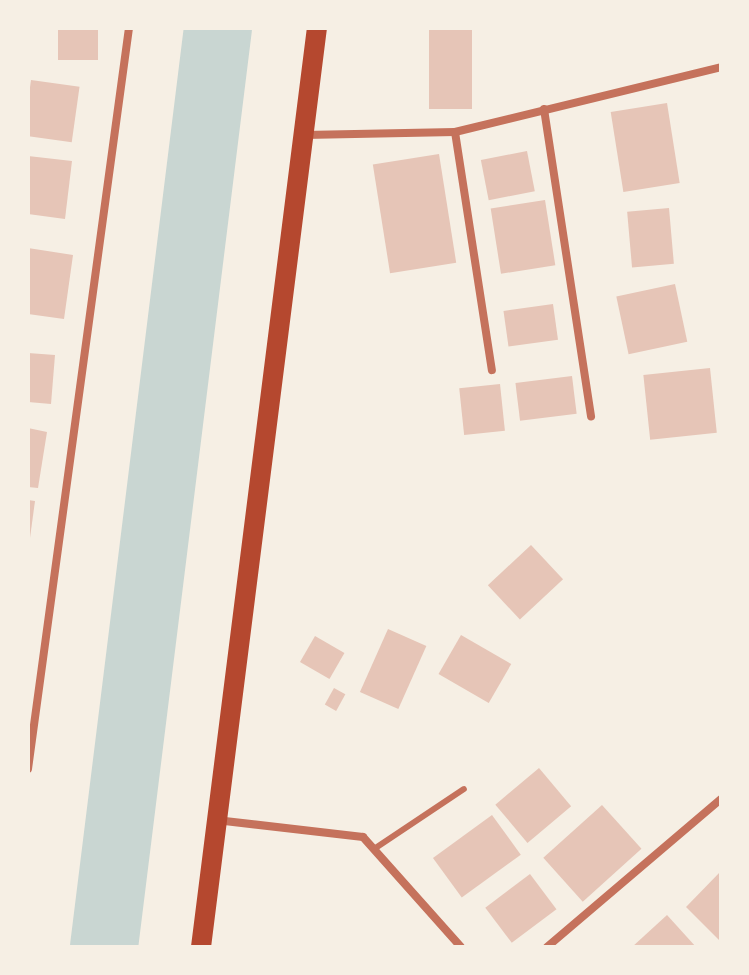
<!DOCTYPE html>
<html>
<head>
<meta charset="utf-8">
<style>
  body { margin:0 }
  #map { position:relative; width:749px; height:975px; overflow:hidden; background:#f6efe4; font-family:"Sofia Sans Condensed",sans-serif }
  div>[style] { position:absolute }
  .river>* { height:68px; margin:-34px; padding:0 34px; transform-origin:34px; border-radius:34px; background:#c9d6d2 }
  .building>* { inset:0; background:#e6c5b7; transform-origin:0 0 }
  .service>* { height:6px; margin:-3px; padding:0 3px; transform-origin:3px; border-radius:3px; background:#c5725c }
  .minor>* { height:8px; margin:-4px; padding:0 4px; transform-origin:4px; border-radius:4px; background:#c5725c }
  .primary>* { height:20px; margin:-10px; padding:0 10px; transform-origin:10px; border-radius:10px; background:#b5482f }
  span { translate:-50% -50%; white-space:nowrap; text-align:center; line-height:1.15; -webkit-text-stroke:8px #f6efe4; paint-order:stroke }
  .frame { position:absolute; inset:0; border:30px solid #f6efe4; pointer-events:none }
</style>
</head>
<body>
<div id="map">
  <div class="river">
    <i style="left:104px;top:947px;width:926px;rotate:-82.93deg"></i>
  </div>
  <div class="building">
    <i style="left:58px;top:28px;width:40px;height:32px"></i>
    <i style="left:429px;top:28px;width:43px;height:81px"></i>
    <i style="left:31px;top:80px;width:49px;height:56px;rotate:8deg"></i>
    <i style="left:667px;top:103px;width:81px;height:57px;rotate:81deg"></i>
    <i style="left:527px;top:151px;width:41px;height:47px;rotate:79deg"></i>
    <i style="left:439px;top:154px;width:110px;height:67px;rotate:81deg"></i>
    <i style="clip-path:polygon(28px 156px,72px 161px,65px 219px,28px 214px)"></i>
    <i style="left:545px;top:200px;width:66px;height:55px;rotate:81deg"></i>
    <i style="left:669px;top:208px;width:56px;height:42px;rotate:85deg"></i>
    <i style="clip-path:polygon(28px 248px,73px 255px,64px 319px,28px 314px)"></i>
    <i style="left:675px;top:284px;width:59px;height:60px;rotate:78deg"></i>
    <i style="left:553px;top:304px;width:36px;height:50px;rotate:82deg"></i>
    <i style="clip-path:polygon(28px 353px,55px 355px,51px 404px,28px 402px)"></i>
    <i style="left:710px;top:368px;width:65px;height:67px;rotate:84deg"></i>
    <i style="left:572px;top:376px;width:38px;height:57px;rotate:83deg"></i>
    <i style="left:500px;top:384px;width:47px;height:41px;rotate:84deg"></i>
    <i style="clip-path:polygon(28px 428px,47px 432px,38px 488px,28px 487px)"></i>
    <i style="clip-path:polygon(28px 500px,35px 501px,30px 538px,28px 538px)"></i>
    <i style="left:531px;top:545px;width:47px;height:59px;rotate:47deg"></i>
    <i style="left:388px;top:629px;width:42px;height:69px;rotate:24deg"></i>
    <i style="left:461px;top:635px;width:58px;height:45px;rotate:30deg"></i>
    <i style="left:315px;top:636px;width:34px;height:30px;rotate:30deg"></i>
    <i style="left:334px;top:688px;width:13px;height:19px;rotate:29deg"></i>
    <i style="left:539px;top:768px;width:50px;height:57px;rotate:50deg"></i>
    <i style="left:602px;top:805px;width:59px;height:79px;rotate:48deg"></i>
    <i style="left:492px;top:815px;width:49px;height:73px;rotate:54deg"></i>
    <i style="clip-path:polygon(721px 871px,721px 937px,719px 940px,686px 907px)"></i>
    <i style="left:530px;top:874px;width:44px;height:56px;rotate:53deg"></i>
    <i style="clip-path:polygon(667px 915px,696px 947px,632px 947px)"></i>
  </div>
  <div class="service">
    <i style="left:374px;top:849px;width:108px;rotate:-33.7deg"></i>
  </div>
  <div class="minor">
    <i style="left:544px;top:109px;width:311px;rotate:81.3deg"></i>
    <i style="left:455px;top:132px;width:241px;rotate:81.2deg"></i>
    <i style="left:305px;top:135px;width:150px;rotate:-1.1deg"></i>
    <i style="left:455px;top:132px;width:274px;rotate:-13.7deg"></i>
    <i style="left:28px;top:769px;width:748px;rotate:-82.24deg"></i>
    <i style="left:216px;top:820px;width:148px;rotate:6.6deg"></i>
    <i style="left:363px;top:837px;width:147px;rotate:48.3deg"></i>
    <i style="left:547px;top:947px;width:228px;rotate:-40.4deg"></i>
  </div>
  <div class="primary">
    <i style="left:201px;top:947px;width:926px;rotate:-82.81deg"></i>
  </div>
  <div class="frame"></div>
</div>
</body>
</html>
